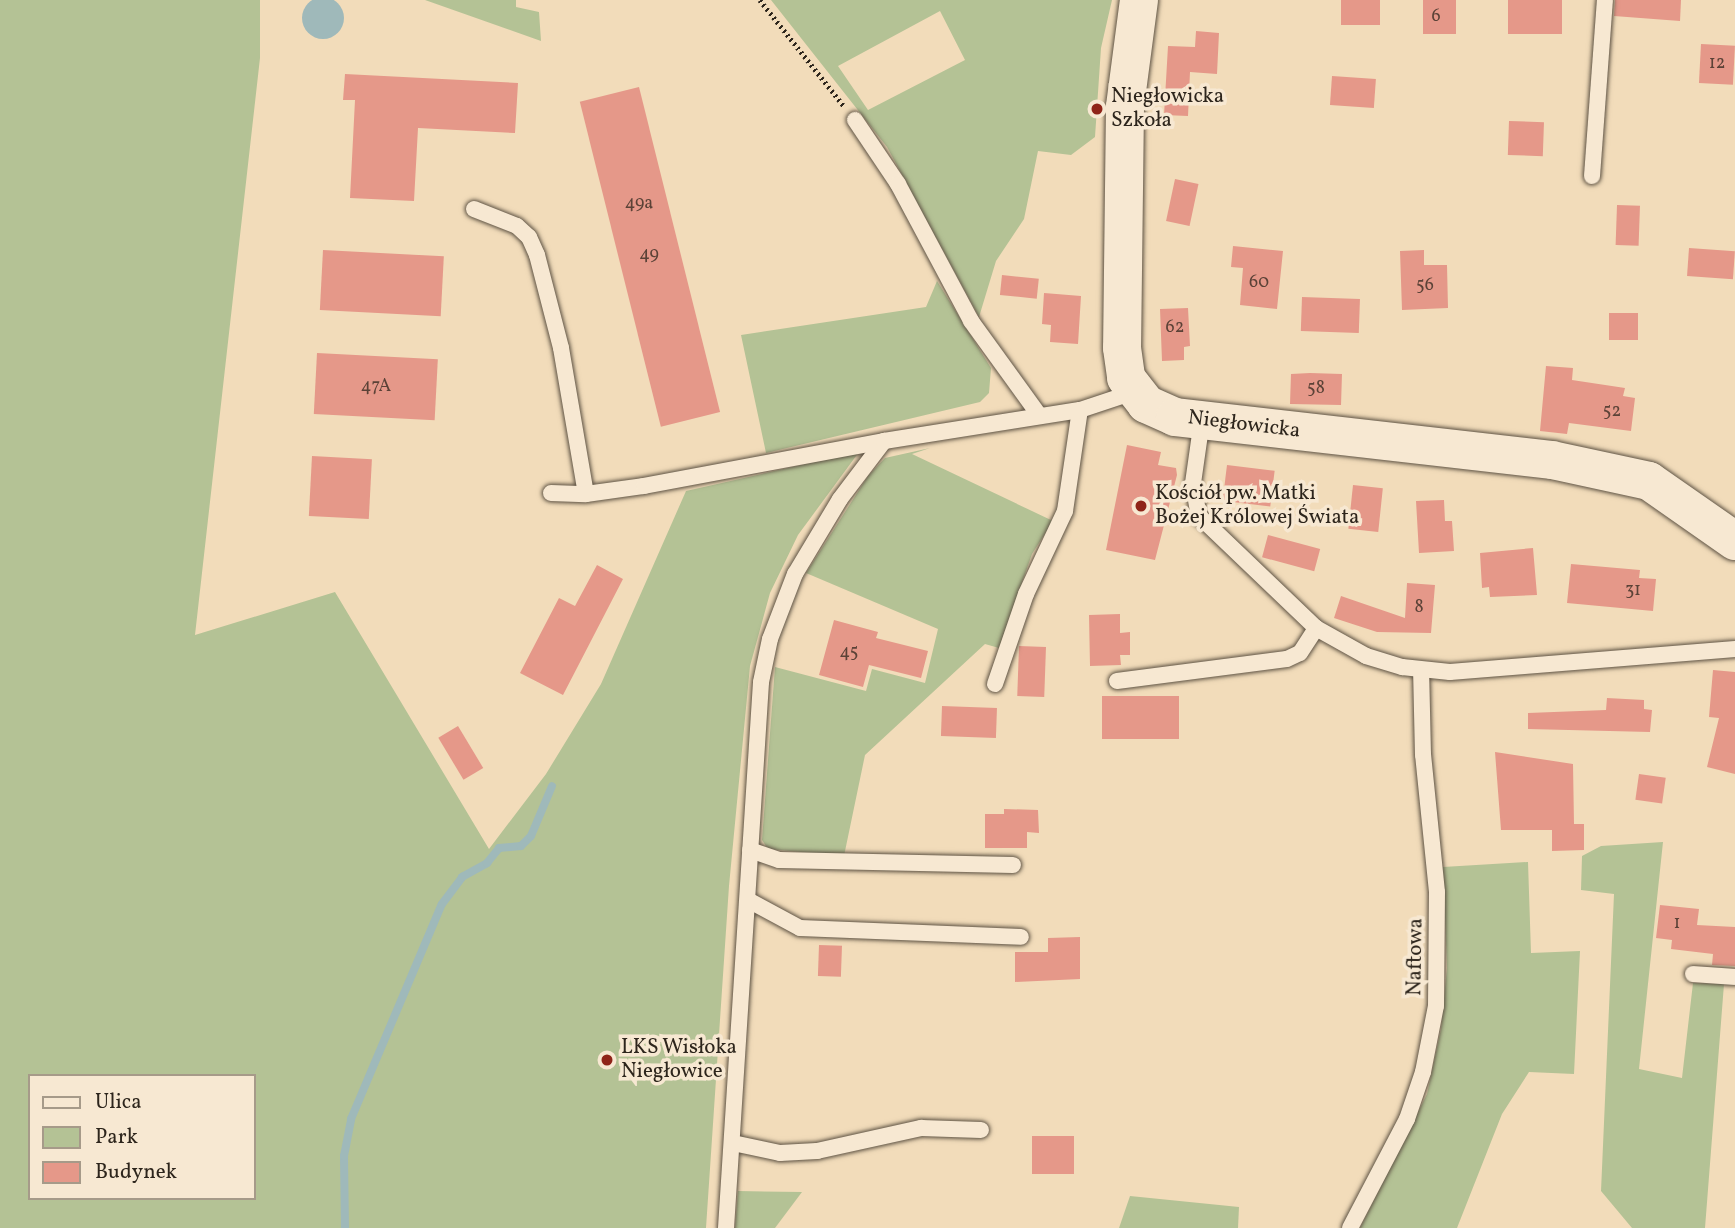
<!DOCTYPE html>
<html>
<head>
<meta charset="utf-8">
<style>
  body { margin:0 }
  #map { position:relative; width:1735px; height:1228px; overflow:hidden; background:#f2dcba; font-family:Vollkorn,serif }
  div>[style] { position:absolute }
  .green>* { inset:0; background:#b4c295 }
  .water>* { inset:0; background:#9fb9ba }
  .round { border-radius:50% }
  .stream>* { height:8px; margin:-4px; padding:0 4px; transform-origin:4px; border-radius:4px; background:#9fb9ba }
  .building>* { inset:0; background:#e59889; transform-origin:0 0 }
  .path>* { height:4.5px; margin-top:-2.25px; transform-origin:0; background:repeating-linear-gradient(90deg,#2d251c 0 2px,transparent 0 5.5px) }
  .roads { filter:drop-shadow(0 0 2px #5e5344) drop-shadow(0 0 2px #5e5344) }
  .service>* { height:16px; margin:-8px; padding:0 8px; transform-origin:8px; border-radius:8px; background:#f7e8d2 }
  .tertiary>* { height:38px; margin:-19px; padding:0 19px; transform-origin:19px; border-radius:19px; background:#f7e8d2 }
  .dots>* { width:19px; height:19px; translate:-50% -50%; box-sizing:border-box; border:4px solid #f7e8d2; border-radius:50% }
  span { translate:-50% -50%; white-space:nowrap; text-align:center; line-height:1.15; -webkit-text-stroke:7px #f7e8d2; paint-order:stroke }
  .number-label { font-size:18px; color:#5b4237 }
  .number-label span { -webkit-text-stroke-width:0 }
  .poi-label { font-size:21px; color:#2d251c }
  .left { translate:0 -50%; text-align:left }
  .street-label { font-size:21px; color:#2d251c }
  .legend { position:absolute; left:28px; top:1074px; width:228px; height:126px; box-sizing:border-box; background:#f7e8d2; border:2px solid #a69a89; margin:0; padding:9px 12px; list-style:none; font-size:21px; color:#2d251c }
  .legend li { display:flex; align-items:center; gap:14px; height:35px }
  .legend b { width:35px; border:2px solid #a69a89 }
</style>
</head>
<body>
<div id="map">
  <div class="green">
    <i style="clip-path:polygon(evenodd,0 0,260px 0,260px 58px,195px 635px,335px 592px,489px 849px,546px 774px,601px 684px,686px 491px,859px 452px,798px 535px,770px 593px,750px 666px,729px 886px,706px 1228px,0 1228px,0 0,30px 1076px,254px 1076px,254px 1198px,30px 1198px,30px 1076px)"></i>
    <i style="clip-path:polygon(425px 0,516px 0,516px 7px,539px 12px,541px 41px)"></i>
    <i style="clip-path:polygon(evenodd,771px 0,1112px 0,1101px 48px,1095px 137px,1071px 155px,1038px 151px,1024px 219px,996px 261px,979px 317px,887px 147px,771px 0,940px 11px,965px 60px,868px 110px,838px 66px,940px 11px)"></i>
    <i style="clip-path:polygon(937px 281px,991px 368px,989px 393px,980px 402px,766px 453px,741px 335px,926px 307px)"></i>
    <i style="clip-path:polygon(930px 448px,912px 454px,1053px 521px,1032px 554px,999px 648px,985px 644px,865px 755px,844px 856px,768px 849px,762px 840px,775px 667px,866px 691px,872px 669px,925px 683px,938px 629px,806px 573px,868px 476px,885px 458px)"></i>
    <i style="clip-path:polygon(1663px 842px,1639px 1069px,1682px 1078px,1693px 983px,1724px 984px,1705px 1228px,1632px 1228px,1601px 1191px,1614px 894px,1581px 890px,1582px 856px,1601px 846px)"></i>
    <i style="clip-path:polygon(1528px 862px,1531px 953px,1580px 951px,1574px 1074px,1529px 1072px,1502px 1114px,1457px 1228px,1360px 1228px,1427px 1094px,1441px 1029px,1447px 968px,1443px 867px)"></i>
    <i style="clip-path:polygon(738px 1191px,802px 1192px,775px 1228px,735px 1228px)"></i>
    <i style="clip-path:polygon(1130px 1196px,1239px 1207px,1238px 1228px,1119px 1228px)"></i>
  </div>
  <div class="water">
    <i class="round" style="left:302px;top:-3px;width:42px;height:42px"></i>
  </div>
  <div class="stream">
    <i style="left:345px;top:1228px;width:72px;rotate:-90.8deg"></i>
    <i style="left:344px;top:1156px;width:38px;rotate:-79deg"></i>
    <i style="left:351px;top:1119px;width:233px;rotate:-67.1deg"></i>
    <i style="left:442px;top:904px;width:34px;rotate:-53deg"></i>
    <i style="left:462px;top:877px;width:29px;rotate:-29deg"></i>
    <i style="left:487px;top:863px;width:19px;rotate:-51deg"></i>
    <i style="left:499px;top:848px;width:22px;rotate:-5deg"></i>
    <i style="left:521px;top:846px;width:14px;rotate:-45deg"></i>
    <i style="left:531px;top:836px;width:54px;rotate:-67.2deg"></i>
  </div>
  <div class="building">
    <i style="left:1341px;top:0;width:39px;height:25px"></i>
    <i style="left:1423px;top:0;width:33px;height:34px"></i>
    <i style="left:1508px;top:0;width:54px;height:34px"></i>
    <i style="clip-path:polygon(1615px 0,1681px 0,1680px 21px,1614px 16px)"></i>
    <i style="clip-path:polygon(1196px 31px,1219px 33px,1217px 74px,1190px 72px,1188px 116px,1164px 115px,1168px 46px,1195px 47px)"></i>
    <i style="left:1701px;top:44px;width:34px;height:39px;rotate:3deg"></i>
    <i style="clip-path:polygon(345px 74px,518px 83px,515px 133px,418px 128px,414px 201px,350px 198px,355px 100px,343px 100px)"></i>
    <i style="left:1332px;top:76px;width:44px;height:29px;rotate:4deg"></i>
    <i style="left:639px;top:87px;width:335px;height:61px;rotate:76deg"></i>
    <i style="left:1509px;top:121px;width:35px;height:34px;rotate:2deg"></i>
    <i style="left:1175px;top:179px;width:24px;height:43px;rotate:12deg"></i>
    <i style="left:1617px;top:205px;width:23px;height:40px;rotate:2deg"></i>
    <i style="clip-path:polygon(1233px 246px,1283px 251px,1277px 309px,1240px 305px,1243px 268px,1231px 267px)"></i>
    <i style="left:1689px;top:248px;width:46px;height:28px;rotate:4deg"></i>
    <i style="left:323px;top:250px;width:121px;height:60px;rotate:3deg"></i>
    <i style="clip-path:polygon(1424px 250px,1424px 265px,1447px 265px,1448px 308px,1402px 310px,1400px 251px)"></i>
    <i style="left:1002px;top:275px;width:37px;height:20px;rotate:6deg"></i>
    <i style="clip-path:polygon(1044px 293px,1081px 296px,1078px 344px,1050px 342px,1051px 325px,1042px 324px)"></i>
    <i style="left:1302px;top:297px;width:58px;height:34px;rotate:2deg"></i>
    <i style="clip-path:polygon(1188px 308px,1190px 346px,1184px 347px,1184px 360px,1162px 361px,1160px 309px)"></i>
    <i style="left:1609px;top:313px;width:29px;height:27px"></i>
    <i style="left:317px;top:353px;width:121px;height:61px;rotate:3deg"></i>
    <i style="clip-path:polygon(1546px 366px,1573px 368px,1572px 380px,1625px 388px,1623px 396px,1635px 398px,1631px 431px,1569px 423px,1567px 434px,1540px 431px)"></i>
    <i style="clip-path:polygon(1310px 373px,1342px 374px,1341px 405px,1290px 404px,1291px 374px)"></i>
    <i style="clip-path:polygon(1127px 445px,1161px 452px,1158px 465px,1176px 468px,1177px 475px,1155px 560px,1106px 550px)"></i>
    <i style="left:312px;top:456px;width:60px;height:60px;rotate:3deg"></i>
    <i style="left:1227px;top:465px;width:48px;height:36px;rotate:7deg"></i>
    <i style="left:1353px;top:485px;width:30px;height:44px;rotate:6deg"></i>
    <i style="clip-path:polygon(1444px 500px,1445px 521px,1452px 521px,1454px 551px,1419px 553px,1416px 501px)"></i>
    <i style="left:1268px;top:535px;width:54px;height:23px;rotate:15deg"></i>
    <i style="clip-path:polygon(1533px 548px,1537px 595px,1490px 597px,1489px 587px,1482px 588px,1480px 553px)"></i>
    <i style="clip-path:polygon(1571px 564px,1640px 570px,1639px 578px,1656px 579px,1653px 611px,1567px 603px)"></i>
    <i style="clip-path:polygon(597px 565px,623px 579px,563px 695px,520px 673px,559px 598px,575px 606px)"></i>
    <i style="clip-path:polygon(1407px 583px,1435px 585px,1431px 633px,1377px 632px,1334px 618px,1341px 596px,1405px 618px)"></i>
    <i style="clip-path:polygon(1120px 614px,1120px 633px,1130px 632px,1130px 655px,1120px 655px,1121px 665px,1090px 666px,1089px 615px)"></i>
    <i style="clip-path:polygon(834px 620px,878px 632px,876px 638px,928px 651px,921px 678px,869px 665px,863px 687px,819px 675px)"></i>
    <i style="left:1019px;top:646px;width:27px;height:50px;rotate:2deg"></i>
    <i style="clip-path:polygon(1713px 670px,1735px 672px,1735px 774px,1707px 767px,1719px 718px,1709px 717px)"></i>
    <i style="left:1179px;top:696px;width:43px;height:77px;rotate:90deg"></i>
    <i style="clip-path:polygon(1607px 698px,1644px 700px,1644px 709px,1652px 710px,1650px 732px,1528px 729px,1528px 713px,1606px 710px)"></i>
    <i style="left:942px;top:706px;width:55px;height:30px;rotate:2deg"></i>
    <i style="left:458px;top:726px;width:49px;height:23px;rotate:59deg"></i>
    <i style="clip-path:polygon(1495px 752px,1573px 764px,1574px 824px,1584px 824px,1584px 850px,1552px 851px,1552px 830px,1501px 830px)"></i>
    <i style="left:1639px;top:774px;width:27px;height:26px;rotate:8deg"></i>
    <i style="clip-path:polygon(1004px 809px,1038px 810px,1039px 833px,1027px 832px,1027px 848px,985px 848px,985px 814px,1004px 814px)"></i>
    <i style="clip-path:polygon(1660px 905px,1699px 909px,1697px 925px,1735px 927px,1735px 966px,1712px 965px,1713px 954px,1671px 949px,1672px 940px,1656px 938px)"></i>
    <i style="clip-path:polygon(1080px 937px,1080px 979px,1015px 982px,1015px 952px,1048px 952px,1048px 938px)"></i>
    <i style="left:819px;top:945px;width:23px;height:31px;rotate:2deg"></i>
    <i style="left:1032px;top:1136px;width:42px;height:38px"></i>
  </div>
  <div class="path">
    <i style="left:760px;top:0;width:135px;rotate:51.6deg"></i>
  </div>
  <div class="roads">
    <div class="service">
      <i style="left:855px;top:120px;width:77px;rotate:56.1deg"></i>
      <i style="left:898px;top:184px;width:155px;rotate:61.9deg"></i>
      <i style="left:971px;top:321px;width:116px;rotate:54.1deg"></i>
      <i style="left:1592px;top:176px;width:176px;rotate:-85.8deg"></i>
      <i style="left:474px;top:209px;width:46px;rotate:21.6deg"></i>
      <i style="left:517px;top:226px;width:16px;rotate:43deg"></i>
      <i style="left:529px;top:237px;width:20px;rotate:66deg"></i>
      <i style="left:537px;top:255px;width:96px;rotate:75.5deg"></i>
      <i style="left:561px;top:348px;width:148px;rotate:80.3deg"></i>
      <i style="left:1202px;top:420px;width:64px;rotate:98.1deg"></i>
      <i style="left:1193px;top:483px;width:34px;rotate:80deg"></i>
      <i style="left:1199px;top:516px;width:162px;rotate:43.7deg"></i>
      <i style="left:1316px;top:628px;width:57px;rotate:29.2deg"></i>
      <i style="left:1366px;top:656px;width:38px;rotate:17deg"></i>
      <i style="left:1402px;top:667px;width:48px;rotate:5.9deg"></i>
      <i style="left:1450px;top:672px;width:286px;rotate:-4.6deg"></i>
      <i style="left:551px;top:493px;width:35px;rotate:2deg"></i>
      <i style="left:586px;top:494px;width:59px;rotate:-7.9deg"></i>
      <i style="left:644px;top:486px;width:244px;rotate:-10.6deg"></i>
      <i style="left:1117px;top:681px;width:171px;rotate:-7.4deg"></i>
      <i style="left:1287px;top:659px;width:14px;rotate:-25deg"></i>
      <i style="left:1300px;top:653px;width:30px;rotate:-57deg"></i>
      <i style="left:995px;top:684px;width:95px;rotate:-71deg"></i>
      <i style="left:1026px;top:594px;width:92px;rotate:-64.8deg"></i>
      <i style="left:1065px;top:511px;width:102px;rotate:-81.6deg"></i>
      <i style="left:750px;top:850px;width:31px;rotate:19deg"></i>
      <i style="left:779px;top:860px;width:234px;rotate:1.2deg"></i>
      <i style="left:748px;top:900px;width:59px;rotate:28.3deg"></i>
      <i style="left:800px;top:928px;width:221px;rotate:2.3deg"></i>
      <i style="left:1693px;top:974px;width:42px;rotate:4.1deg"></i>
      <i style="left:733px;top:1143px;width:48px;rotate:12deg"></i>
      <i style="left:780px;top:1153px;width:37px;rotate:-3deg"></i>
      <i style="left:817px;top:1151px;width:107px;rotate:-12.5deg"></i>
      <i style="left:921px;top:1128px;width:60px;rotate:1.9deg"></i>
      <i style="left:726px;top:1228px;width:547px;rotate:-86.33deg"></i>
      <i style="left:761px;top:682px;width:44px;rotate:-78.2deg"></i>
      <i style="left:770px;top:639px;width:70px;rotate:-69deg"></i>
      <i style="left:795px;top:574px;width:87px;rotate:-59deg"></i>
      <i style="left:840px;top:499px;width:73px;rotate:-52.8deg"></i>
      <i style="left:884px;top:441px;width:198px;rotate:-9deg"></i>
      <i style="left:1080px;top:410px;width:57px;rotate:-18.4deg"></i>
      <i style="left:1350px;top:1228px;width:123px;rotate:-62.4deg"></i>
      <i style="left:1407px;top:1119px;width:50px;rotate:-71.2deg"></i>
      <i style="left:1423px;top:1072px;width:67px;rotate:-78.9deg"></i>
      <i style="left:1436px;top:1006px;width:114px;rotate:-89.5deg"></i>
      <i style="left:1437px;top:892px;width:138px;rotate:-95.8deg"></i>
      <i style="left:1423px;top:755px;width:85px;rotate:-91.3deg"></i>
    </div>
    <div class="tertiary">
      <i style="left:1139px;top:0;width:108px;rotate:97.5deg"></i>
      <i style="left:1125px;top:107px;width:241px;rotate:90.7deg"></i>
      <i style="left:1122px;top:348px;width:30px;rotate:82deg"></i>
      <i style="left:1126px;top:378px;width:33px;rotate:52deg"></i>
      <i style="left:1146px;top:404px;width:32px;rotate:24deg"></i>
      <i style="left:1175px;top:417px;width:379px;rotate:6.5deg"></i>
      <i style="left:1552px;top:460px;width:99px;rotate:12.2deg"></i>
      <i style="left:1649px;top:481px;width:105px;rotate:34.9deg"></i>
    </div>
  </div>
  <div class="dots">
    <i style="left:1097px;top:109px;background:#8f2418"></i>
    <i style="left:1141px;top:506px;background:#8f2418"></i>
    <i style="left:607px;top:1060px;background:#8f2418"></i>
  </div>
  <div class="number-label">
    <span style="left:1436px;top:17px">6</span>
    <span style="left:1717px;top:64px">12</span>
    <span style="left:639px;top:204px">49a</span>
    <span style="left:649px;top:255px">49</span>
    <span style="left:1259px;top:283px">60</span>
    <span style="left:1425px;top:286px">56</span>
    <span style="left:1175px;top:328px">62</span>
    <span style="left:376px;top:387px">47A</span>
    <span style="left:1316px;top:389px">58</span>
    <span style="left:1612px;top:412px">52</span>
    <span style="left:1633px;top:591px">31</span>
    <span style="left:1419px;top:608px">8</span>
    <span style="left:849px;top:653px">45</span>
    <span style="left:1677px;top:924px">1</span>
  </div>
  <div class="poi-label">
    <span class="left" style="left:1111px;top:109px">Niegłowicka<br>Szkoła</span>
    <span class="left" style="left:1155px;top:506px">Kościół pw. Matki<br>Bożej Królowej Świata</span>
    <span class="left" style="left:621px;top:1060px">LKS Wisłoka<br>Niegłowice</span>
  </div>
  <div class="street-label">
    <span style="left:1244px;top:425px;rotate:7deg">Niegłowicka</span>
    <span style="left:1416px;top:957px;rotate:-89deg">Naftowa</span>
  </div>
  <ul class="legend">
  <li><b style="height:9px;background:#f7e8d2"></b>Ulica</li>
  <li><b style="height:19px;background:#b4c295"></b>Park</li>
  <li><b style="height:19px;background:#e59889"></b>Budynek</li>
  </ul>
</div>
</body>
</html>
